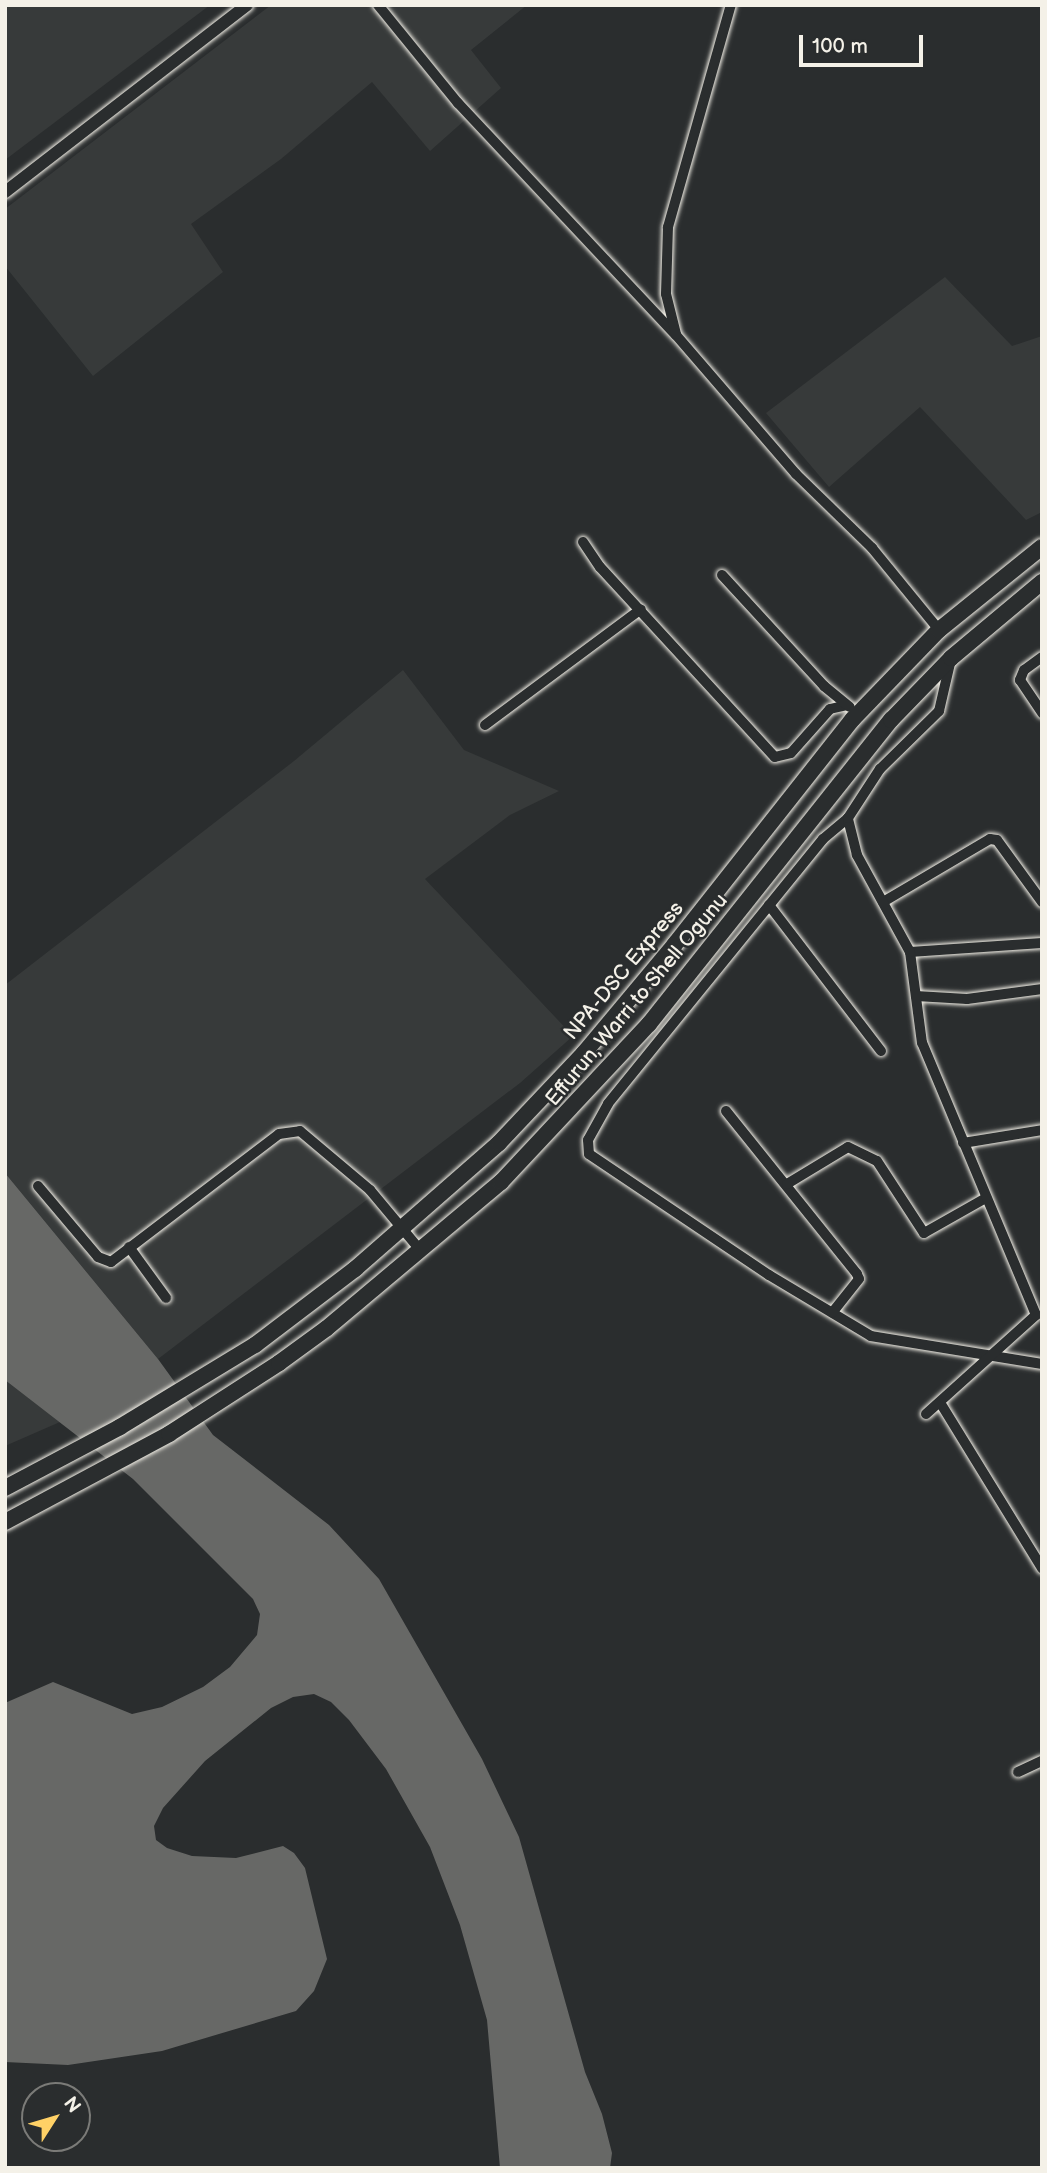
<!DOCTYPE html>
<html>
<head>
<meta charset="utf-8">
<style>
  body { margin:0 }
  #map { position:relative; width:1047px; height:2173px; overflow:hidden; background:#2a2d2e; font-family:"Balsamiq Sans",sans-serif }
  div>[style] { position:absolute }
  .built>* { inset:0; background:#373a3a }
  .water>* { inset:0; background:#676866 }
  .roads { filter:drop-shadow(0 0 2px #f4f1e8) drop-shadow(0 0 2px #f4f1e8) }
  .minor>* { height:10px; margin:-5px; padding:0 5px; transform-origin:5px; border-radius:5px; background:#2a2d2e }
  .tertiary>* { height:12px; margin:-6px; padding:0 6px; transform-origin:6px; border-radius:6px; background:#2a2d2e }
  .primary>* { height:16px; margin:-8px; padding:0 8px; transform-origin:8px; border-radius:8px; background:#2a2d2e }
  span { translate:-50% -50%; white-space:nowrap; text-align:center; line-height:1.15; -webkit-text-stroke:5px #2a2d2e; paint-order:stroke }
  .street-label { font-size:21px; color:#f4f1e8 }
  .frame { position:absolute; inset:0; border:7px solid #f4f1e8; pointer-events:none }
  .north { position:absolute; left:21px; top:2082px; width:70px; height:70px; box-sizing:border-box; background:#2a2d2e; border:2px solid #7b7b78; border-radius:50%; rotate:53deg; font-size:19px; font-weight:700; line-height:28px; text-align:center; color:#f4f1e8 }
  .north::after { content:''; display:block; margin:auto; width:24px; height:32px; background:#ffd166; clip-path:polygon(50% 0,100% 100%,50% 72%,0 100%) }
  .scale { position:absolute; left:799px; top:35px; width:124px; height:32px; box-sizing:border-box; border:4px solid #f4f1e8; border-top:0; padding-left:9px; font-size:21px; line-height:24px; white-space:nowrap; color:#f4f1e8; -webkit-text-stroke:5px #2a2d2e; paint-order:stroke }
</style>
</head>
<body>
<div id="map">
  <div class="built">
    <i style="clip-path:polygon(5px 5px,210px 5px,5px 160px)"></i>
    <i style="clip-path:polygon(271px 5px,527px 5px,471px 50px,501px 88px,430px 151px,372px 82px,281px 159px,191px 224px,223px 272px,93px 376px,5px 266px,5px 209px)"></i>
    <i style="clip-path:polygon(945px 277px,1012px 346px,1042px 336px,1042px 512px,1026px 520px,920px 407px,829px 487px,766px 413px)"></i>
    <i style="clip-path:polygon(403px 670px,464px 750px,559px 791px,510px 815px,425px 879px,573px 1036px,520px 1083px,158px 1359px,5px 1173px,5px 985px,294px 761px)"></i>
    <i style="clip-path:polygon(5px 1380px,60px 1422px,5px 1446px)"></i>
  </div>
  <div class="water">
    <i style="clip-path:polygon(5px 1173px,158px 1359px,213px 1435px,329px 1525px,379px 1579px,482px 1759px,519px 1837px,585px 2072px,602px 2114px,612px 2153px,610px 2168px,500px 2168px,487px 2020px,460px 1925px,430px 1847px,386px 1769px,349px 1720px,331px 1702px,314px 1694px,293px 1697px,271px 1708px,205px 1761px,163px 1808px,154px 1826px,156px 1840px,167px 1848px,192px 1856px,236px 1858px,283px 1846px,294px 1853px,305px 1868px,327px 1959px,314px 1991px,296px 2011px,162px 2051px,68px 2065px,5px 2062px,5px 1703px,53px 1682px,132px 1714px,162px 1707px,203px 1687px,230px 1667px,257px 1635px,260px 1614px,253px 1599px,133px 1479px,5px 1380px)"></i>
  </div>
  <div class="roads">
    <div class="minor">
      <i style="left:378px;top:5px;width:127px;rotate:50.8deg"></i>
      <i style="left:458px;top:103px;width:318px;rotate:46.8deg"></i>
      <i style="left:676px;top:335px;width:184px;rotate:49.2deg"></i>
      <i style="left:796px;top:474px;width:106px;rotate:44.2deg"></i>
      <i style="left:872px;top:548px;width:106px;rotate:50.7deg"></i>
      <i style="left:676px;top:334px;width:41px;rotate:-104deg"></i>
      <i style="left:666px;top:294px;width:67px;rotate:-88.3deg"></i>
      <i style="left:668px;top:227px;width:231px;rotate:-74.2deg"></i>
      <i style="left:583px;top:542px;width:30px;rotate:56deg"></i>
      <i style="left:600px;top:567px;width:258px;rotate:47.4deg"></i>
      <i style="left:775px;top:757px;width:16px;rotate:-14deg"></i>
      <i style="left:791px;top:753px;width:59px;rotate:-48.4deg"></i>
      <i style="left:830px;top:709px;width:17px;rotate:-13deg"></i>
      <i style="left:722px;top:575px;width:151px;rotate:47.4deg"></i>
      <i style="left:824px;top:686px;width:33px;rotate:39deg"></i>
      <i style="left:1042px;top:657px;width:22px;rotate:144deg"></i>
      <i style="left:1024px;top:670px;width:11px;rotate:112deg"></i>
      <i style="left:1020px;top:680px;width:40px;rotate:56deg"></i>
      <i style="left:485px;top:725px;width:194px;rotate:-36.6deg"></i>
      <i style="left:848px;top:818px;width:33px;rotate:140deg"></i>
      <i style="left:823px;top:839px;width:341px;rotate:129.1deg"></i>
      <i style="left:608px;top:1104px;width:41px;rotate:119.1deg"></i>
      <i style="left:588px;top:1140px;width:14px;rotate:86deg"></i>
      <i style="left:589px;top:1154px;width:217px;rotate:33.9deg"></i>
      <i style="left:769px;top:1275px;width:119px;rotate:30.9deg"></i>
      <i style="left:871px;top:1336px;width:173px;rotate:9.3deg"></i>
      <i style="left:883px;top:902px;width:124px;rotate:-30.5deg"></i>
      <i style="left:990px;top:839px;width:7px;rotate:8deg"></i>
      <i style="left:997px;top:840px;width:77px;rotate:54deg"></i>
      <i style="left:769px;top:905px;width:184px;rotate:52.5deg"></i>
      <i style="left:910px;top:952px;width:132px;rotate:-3.9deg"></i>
      <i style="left:916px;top:996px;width:51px;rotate:3.4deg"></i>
      <i style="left:967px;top:999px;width:76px;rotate:-7.6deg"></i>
      <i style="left:726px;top:1111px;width:209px;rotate:51.2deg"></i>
      <i style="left:857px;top:1274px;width:5px;rotate:68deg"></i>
      <i style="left:859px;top:1279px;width:43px;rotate:128.5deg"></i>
      <i style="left:963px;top:1143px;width:80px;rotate:-9.3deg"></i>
      <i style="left:787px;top:1184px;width:71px;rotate:-31.2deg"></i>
      <i style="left:848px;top:1147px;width:32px;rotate:26deg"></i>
      <i style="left:877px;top:1161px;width:86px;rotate:56.9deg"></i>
      <i style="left:924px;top:1233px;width:69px;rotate:-29.5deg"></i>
      <i style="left:38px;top:1186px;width:93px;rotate:49.8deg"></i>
      <i style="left:98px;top:1257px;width:14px;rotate:21deg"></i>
      <i style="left:111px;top:1262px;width:211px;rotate:-37.3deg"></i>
      <i style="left:279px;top:1134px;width:21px;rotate:-8deg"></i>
      <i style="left:300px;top:1131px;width:92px;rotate:40.1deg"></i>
      <i style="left:370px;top:1190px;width:80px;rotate:50.1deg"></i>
      <i style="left:129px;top:1247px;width:63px;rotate:54deg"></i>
      <i style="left:941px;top:1404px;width:193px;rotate:58.4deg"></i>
      <i style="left:926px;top:1414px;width:148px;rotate:-42deg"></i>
      <i style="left:1036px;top:1315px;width:295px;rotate:-112.7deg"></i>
      <i style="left:922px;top:1043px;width:92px;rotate:-97.5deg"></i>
      <i style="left:910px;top:952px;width:111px;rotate:-118.7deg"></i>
      <i style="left:857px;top:855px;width:38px;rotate:-104deg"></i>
      <i style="left:848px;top:818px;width:59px;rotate:-56.9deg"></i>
      <i style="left:880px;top:769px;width:83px;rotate:-44.5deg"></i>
      <i style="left:939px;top:711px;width:53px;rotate:-77deg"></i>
      <i style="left:1018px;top:1772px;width:26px;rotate:-25deg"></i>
    </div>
    <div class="tertiary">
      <i style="left:5px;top:192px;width:306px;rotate:-37.7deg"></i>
    </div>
    <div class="primary">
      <i style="left:5px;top:1488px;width:130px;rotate:-27.9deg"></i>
      <i style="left:120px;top:1427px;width:158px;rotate:-31.3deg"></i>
      <i style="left:255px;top:1345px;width:126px;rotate:-37.2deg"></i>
      <i style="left:355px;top:1269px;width:191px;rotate:-41.2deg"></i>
      <i style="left:499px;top:1143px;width:124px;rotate:-46.6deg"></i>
      <i style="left:584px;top:1053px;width:142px;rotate:-50.1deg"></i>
      <i style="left:675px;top:944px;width:287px;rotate:-51.7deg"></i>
      <i style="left:853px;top:719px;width:124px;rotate:-46deg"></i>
      <i style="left:939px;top:630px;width:132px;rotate:-38.9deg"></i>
      <i style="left:5px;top:1522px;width:186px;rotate:-28.2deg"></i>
      <i style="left:169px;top:1434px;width:131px;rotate:-32.8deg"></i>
      <i style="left:279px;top:1363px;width:59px;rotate:-36.1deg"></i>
      <i style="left:327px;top:1328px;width:227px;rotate:-40deg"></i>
      <i style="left:501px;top:1182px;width:216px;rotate:-46.9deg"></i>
      <i style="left:649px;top:1024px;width:389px;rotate:-51.5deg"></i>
      <i style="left:891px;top:720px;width:86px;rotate:-45.9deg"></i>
      <i style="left:951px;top:658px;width:119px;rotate:-39.9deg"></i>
    </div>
  </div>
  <div class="street-label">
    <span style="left:624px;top:971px;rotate:-50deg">NPA-DSC Express</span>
    <span style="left:637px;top:1000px;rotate:-50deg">Effurun, Warri to Shell Ogunu</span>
  </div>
  <div class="frame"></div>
  <div class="north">N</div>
  <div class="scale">100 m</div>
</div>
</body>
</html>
